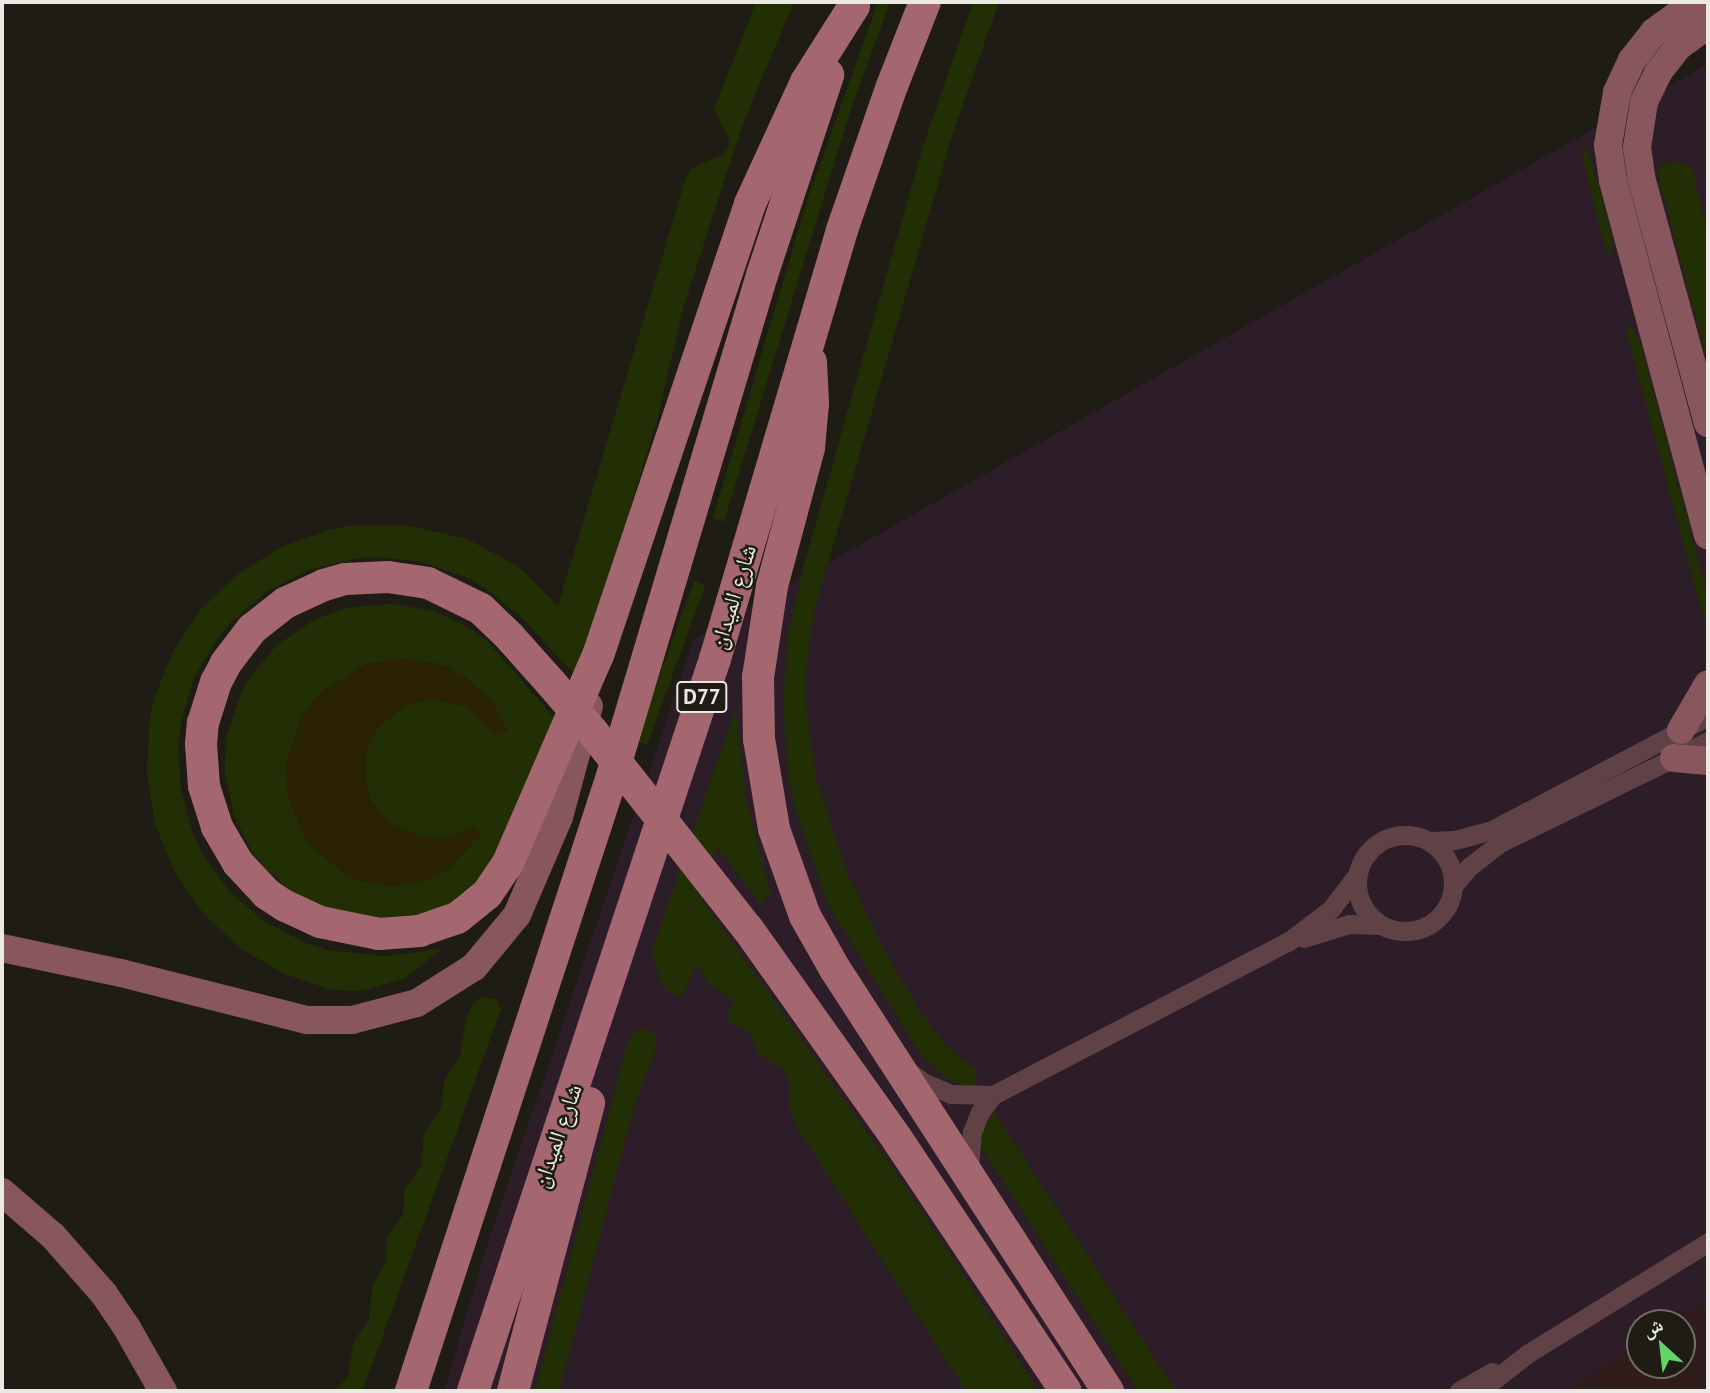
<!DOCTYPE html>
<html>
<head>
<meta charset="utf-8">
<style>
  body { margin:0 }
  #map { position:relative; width:1710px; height:1393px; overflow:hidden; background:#1e1c14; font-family:"PT Sans","Noto Naskh Arabic",sans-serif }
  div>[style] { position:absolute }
  .commercial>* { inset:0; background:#2d1d28 }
  .industrial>* { inset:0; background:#301d1b }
  .green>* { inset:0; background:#222e04; transform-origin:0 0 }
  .sand>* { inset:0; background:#2b2202 }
  .street>* { height:19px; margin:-9.5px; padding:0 9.5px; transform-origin:9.5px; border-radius:9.5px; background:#604246 }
  .street>.ring { margin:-9.5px; padding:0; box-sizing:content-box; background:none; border:19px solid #604246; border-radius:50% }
  .secondary>* { height:28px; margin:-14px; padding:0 14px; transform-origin:14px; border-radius:14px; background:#87575d }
  .primary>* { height:32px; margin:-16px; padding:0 16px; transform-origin:16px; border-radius:16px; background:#a4676f }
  span { translate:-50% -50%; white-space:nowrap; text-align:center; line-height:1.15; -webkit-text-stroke:5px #1e1c14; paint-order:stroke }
  .shield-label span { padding:2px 5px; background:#1e1c14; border:2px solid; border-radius:5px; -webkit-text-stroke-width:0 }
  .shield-label { font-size:21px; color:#eae9e4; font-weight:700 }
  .street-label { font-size:23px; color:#eae9e4 }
  .frame { position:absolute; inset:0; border:4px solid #eae9e4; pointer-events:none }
  .north { position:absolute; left:1626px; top:1309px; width:70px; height:70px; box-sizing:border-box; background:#1e1c14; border:2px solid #706e67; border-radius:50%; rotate:333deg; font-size:19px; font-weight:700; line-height:28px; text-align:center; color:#eae9e4 }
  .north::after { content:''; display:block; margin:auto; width:24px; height:32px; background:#65d467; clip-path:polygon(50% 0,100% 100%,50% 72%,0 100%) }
</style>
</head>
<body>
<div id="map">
  <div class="commercial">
    <i style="clip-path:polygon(evenodd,1708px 64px,1708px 1391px,444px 1391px,486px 1248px,694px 639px,1708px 64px,1640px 1323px,1682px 1323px,1682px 1365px,1640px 1365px,1640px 1323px)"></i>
  </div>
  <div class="industrial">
    <i style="clip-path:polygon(1699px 1303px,1708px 1316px,1708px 1391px,1566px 1391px,1640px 1343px,1640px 1365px,1682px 1365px,1682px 1323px,1669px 1323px)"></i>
  </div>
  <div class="green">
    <i style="clip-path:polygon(756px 2px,794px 2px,746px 116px,725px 178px,683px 309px,657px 421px,631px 506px,576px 676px,521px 617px,485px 588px,465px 577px,422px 562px,376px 557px,353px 559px,309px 570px,268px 591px,232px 621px,218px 638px,194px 678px,181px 722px,178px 745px,181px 790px,193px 834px,203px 855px,230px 892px,265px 922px,306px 943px,328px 950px,385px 956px,441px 949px,406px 978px,362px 991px,332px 990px,284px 974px,240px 948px,203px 913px,174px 871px,155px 824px,147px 774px,149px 723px,154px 699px,173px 651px,201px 609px,238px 574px,281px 547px,329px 530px,354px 525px,406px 525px,467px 539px,518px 566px,558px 606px,686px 177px,692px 168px,723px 154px,729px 147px,729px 139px,714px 109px)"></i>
    <i style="clip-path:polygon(878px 2px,890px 2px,851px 109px,724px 522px,713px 518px,807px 200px)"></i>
    <i style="clip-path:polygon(973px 2px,999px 2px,951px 139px,815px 608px,806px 668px,805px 698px,816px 777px,847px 872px,881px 944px,921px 1013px,946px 1045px,978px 1071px,973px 1089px,950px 1081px,923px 1058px,828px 905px,795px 809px,788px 774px,783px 702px,788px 636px,802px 572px,924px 143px)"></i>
    <i style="clip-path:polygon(1588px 148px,1612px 234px,1612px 261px,1603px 242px,1581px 150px)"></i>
    <i style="clip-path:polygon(1674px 162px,1692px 167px,1708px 236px,1708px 365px,1656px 167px)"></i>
    <i style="clip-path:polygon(1629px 324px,1640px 341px,1706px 588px,1708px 626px,1702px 613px,1626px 330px)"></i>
    <i style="left:694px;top:581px;width:12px;height:170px;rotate:20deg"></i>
    <i style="clip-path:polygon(evenodd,393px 604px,434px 611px,472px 629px,488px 642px,558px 722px,498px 867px,466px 899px,410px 917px,371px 919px,332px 911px,296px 895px,265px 868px,252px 852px,234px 816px,225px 776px,225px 755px,227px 735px,240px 695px,250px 677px,277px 645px,312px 621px,331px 613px,351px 607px,393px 604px,401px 659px,436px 663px,452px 670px,492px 702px,507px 730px,496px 734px,468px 707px,431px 699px,406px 705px,376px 729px,366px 753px,365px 778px,372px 802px,380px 813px,399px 830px,423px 838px,449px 837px,473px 827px,449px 869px,421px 882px,390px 886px,360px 881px,346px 875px,308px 843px,288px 797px,286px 764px,302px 716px,323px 690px,367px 664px,401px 659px)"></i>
    <i style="clip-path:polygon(736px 707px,746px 799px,771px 893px,761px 905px,717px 847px,696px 891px,906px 1187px,1039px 1391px,966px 1391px,796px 1126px,789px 1105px,789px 1082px,783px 1069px,758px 1054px,750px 1032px,730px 1022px,727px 1013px,734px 1001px,710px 985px,697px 965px,681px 998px,669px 992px,660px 981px,652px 951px)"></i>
    <i style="clip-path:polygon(482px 997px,497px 999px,501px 1009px,381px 1341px,362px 1391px,335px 1391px,348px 1376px,354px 1341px,369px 1319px,372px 1288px,386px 1261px,387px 1237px,403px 1215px,404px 1191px,421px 1165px,424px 1133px,441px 1109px,444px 1081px,460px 1055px,466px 1018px,472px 1005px)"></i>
    <i style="clip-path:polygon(647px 1029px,655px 1035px,657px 1045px,635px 1104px,559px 1391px,535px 1391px,629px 1036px,637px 1030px)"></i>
    <i style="clip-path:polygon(992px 1109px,1176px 1391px,1138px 1391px,977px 1141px,978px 1132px)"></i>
  </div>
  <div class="sand">
    <i style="clip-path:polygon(401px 659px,436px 663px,467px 678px,492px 702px,507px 731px,496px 735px,468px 707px,431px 699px,406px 705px,376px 729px,366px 753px,365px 778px,372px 803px,389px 822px,423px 838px,449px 837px,473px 827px,482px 833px,449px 869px,421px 882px,390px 886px,360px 881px,346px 875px,308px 843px,288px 797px,286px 764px,302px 716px,323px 690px,367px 664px)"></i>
  </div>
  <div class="street">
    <i class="ring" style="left:1357px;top:835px;width:77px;height:77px"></i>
    <i style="left:1429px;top:841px;width:26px;rotate:-2deg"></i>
    <i style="left:1455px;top:840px;width:38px;rotate:-15deg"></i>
    <i style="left:1492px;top:830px;width:244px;rotate:-27.8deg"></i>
    <i style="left:1453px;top:886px;width:25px;rotate:-50deg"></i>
    <i style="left:1469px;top:867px;width:37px;rotate:-38deg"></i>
    <i style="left:1498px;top:844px;width:234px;rotate:-26.1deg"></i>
    <i style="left:1304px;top:938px;width:47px;rotate:-17.3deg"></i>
    <i style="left:1349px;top:924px;width:31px;rotate:2deg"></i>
    <i style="left:909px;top:1072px;width:19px;rotate:35deg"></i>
    <i style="left:925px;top:1083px;width:28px;rotate:23deg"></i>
    <i style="left:951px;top:1094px;width:42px;rotate:1.4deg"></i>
    <i style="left:993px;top:1095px;width:334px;rotate:-27.5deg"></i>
    <i style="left:1289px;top:941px;width:53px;rotate:-37.3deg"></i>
    <i style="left:1331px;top:909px;width:43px;rotate:-52.6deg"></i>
    <i style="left:969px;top:1171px;width:39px;rotate:-86deg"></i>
    <i style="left:972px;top:1132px;width:22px;rotate:-68deg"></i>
    <i style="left:980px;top:1112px;width:21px;rotate:-53deg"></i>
    <i style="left:1459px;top:1391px;width:38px;rotate:-30deg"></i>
    <i style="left:1480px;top:1391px;width:60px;rotate:-38.2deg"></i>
    <i style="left:1527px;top:1354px;width:213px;rotate:-31.7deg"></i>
  </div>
  <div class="secondary">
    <i style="left:1695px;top:2px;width:51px;rotate:143.8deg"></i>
    <i style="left:1654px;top:32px;width:36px;rotate:128deg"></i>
    <i style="left:1632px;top:60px;width:35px;rotate:115deg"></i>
    <i style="left:1617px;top:92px;width:54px;rotate:99.6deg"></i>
    <i style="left:1608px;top:145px;width:36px;rotate:82deg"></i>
    <i style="left:1613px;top:181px;width:367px;rotate:75deg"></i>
    <i style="left:1708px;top:25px;width:37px;rotate:144deg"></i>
    <i style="left:1678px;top:47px;width:33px;rotate:128deg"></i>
    <i style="left:1658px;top:73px;width:32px;rotate:116deg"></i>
    <i style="left:1644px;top:102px;width:46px;rotate:98.8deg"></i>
    <i style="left:1637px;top:147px;width:30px;rotate:82deg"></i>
    <i style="left:1641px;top:177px;width:255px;rotate:74.8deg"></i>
    <i style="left:1681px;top:730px;width:53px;rotate:-59.6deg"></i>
    <i style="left:1674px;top:758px;width:34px;rotate:5deg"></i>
    <i style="left:2px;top:948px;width:122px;rotate:11.9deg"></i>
    <i style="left:121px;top:973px;width:192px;rotate:14.2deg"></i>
    <i style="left:307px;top:1020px;width:45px"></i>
    <i style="left:352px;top:1020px;width:67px;rotate:-14.7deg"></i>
    <i style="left:417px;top:1003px;width:67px;rotate:-32.3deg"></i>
    <i style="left:474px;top:967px;width:67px;rotate:-50.4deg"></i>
    <i style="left:517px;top:915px;width:107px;rotate:-66.8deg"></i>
    <i style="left:559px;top:817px;width:115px;rotate:-74.9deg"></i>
    <i style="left:2px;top:1192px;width:67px;rotate:40.8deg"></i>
    <i style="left:53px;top:1236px;width:77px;rotate:48.7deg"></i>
    <i style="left:104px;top:1294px;width:41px;rotate:55.9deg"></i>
    <i style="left:127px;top:1328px;width:73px;rotate:60.3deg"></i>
  </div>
  <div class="primary">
    <i style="left:854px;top:6px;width:90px;rotate:122.3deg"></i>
    <i style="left:806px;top:82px;width:134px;rotate:114.7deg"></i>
    <i style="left:750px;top:204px;width:476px;rotate:108.6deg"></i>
    <i style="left:598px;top:655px;width:227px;rotate:113.4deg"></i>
    <i style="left:508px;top:863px;width:37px;rotate:124deg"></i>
    <i style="left:487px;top:894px;width:38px;rotate:141deg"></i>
    <i style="left:457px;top:918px;width:39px;rotate:161deg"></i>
    <i style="left:420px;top:931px;width:41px;rotate:175.8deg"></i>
    <i style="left:379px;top:934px;width:60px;rotate:-168.5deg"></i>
    <i style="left:320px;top:922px;width:38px;rotate:-155deg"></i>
    <i style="left:285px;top:906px;width:22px;rotate:-146deg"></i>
    <i style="left:267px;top:894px;width:42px;rotate:-133.1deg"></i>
    <i style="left:238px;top:863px;width:42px;rotate:-120.3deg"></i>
    <i style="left:217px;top:827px;width:43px;rotate:-107.6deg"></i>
    <i style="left:204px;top:786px;width:42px;rotate:-94.1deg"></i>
    <i style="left:201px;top:744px;width:21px;rotate:-85deg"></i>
    <i style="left:203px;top:723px;width:43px;rotate:-72.4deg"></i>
    <i style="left:216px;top:682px;width:21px;rotate:-62deg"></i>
    <i style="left:226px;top:663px;width:43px;rotate:-52.6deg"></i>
    <i style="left:252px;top:629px;width:42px;rotate:-38.2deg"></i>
    <i style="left:285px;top:603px;width:43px;rotate:-24.8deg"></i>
    <i style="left:324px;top:585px;width:22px;rotate:-16deg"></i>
    <i style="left:345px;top:579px;width:43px;rotate:-2.7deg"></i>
    <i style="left:388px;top:577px;width:40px;rotate:8.5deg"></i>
    <i style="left:428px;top:583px;width:59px;rotate:26.1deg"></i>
    <i style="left:481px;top:609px;width:39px;rotate:44deg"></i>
    <i style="left:509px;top:636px;width:63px;rotate:48.2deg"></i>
    <i style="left:551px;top:683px;width:63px;rotate:49.5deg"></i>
    <i style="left:592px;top:731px;width:252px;rotate:51.8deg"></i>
    <i style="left:748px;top:929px;width:257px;rotate:54.6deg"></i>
    <i style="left:897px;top:1139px;width:303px;rotate:56.2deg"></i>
    <i style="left:811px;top:362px;width:41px;rotate:87.2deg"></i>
    <i style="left:813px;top:403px;width:45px;rotate:95.1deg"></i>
    <i style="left:809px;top:448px;width:143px;rotate:105deg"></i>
    <i style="left:772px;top:586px;width:92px;rotate:98.7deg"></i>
    <i style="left:758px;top:677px;width:62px;rotate:89.1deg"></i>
    <i style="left:759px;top:739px;width:91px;rotate:80.5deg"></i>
    <i style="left:774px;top:829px;width:92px;rotate:70.4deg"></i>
    <i style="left:805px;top:916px;width:61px;rotate:60.5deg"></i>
    <i style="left:835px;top:969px;width:503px;rotate:57.1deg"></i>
    <i style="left:411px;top:1391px;width:647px;rotate:-71.9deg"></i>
    <i style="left:612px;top:776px;width:523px;rotate:-73.33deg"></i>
    <i style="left:762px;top:275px;width:211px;rotate:-71.7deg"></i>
    <i style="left:473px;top:1391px;width:771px;rotate:-71.71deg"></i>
    <i style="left:715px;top:659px;width:447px;rotate:-73.5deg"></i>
    <i style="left:842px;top:230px;width:152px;rotate:-70.9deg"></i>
    <i style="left:892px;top:86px;width:90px;rotate:-68.6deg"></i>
    <i style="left:513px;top:1391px;width:298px;rotate:-75.2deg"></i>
  </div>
  <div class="shield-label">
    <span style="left:702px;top:697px">D77</span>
  </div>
  <div class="street-label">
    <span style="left:733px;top:597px;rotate:-73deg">شارع الميدان</span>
    <span style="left:557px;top:1136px;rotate:-71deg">شارع الميدان</span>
  </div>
  <div class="frame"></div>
  <div class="north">ش</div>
</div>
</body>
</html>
